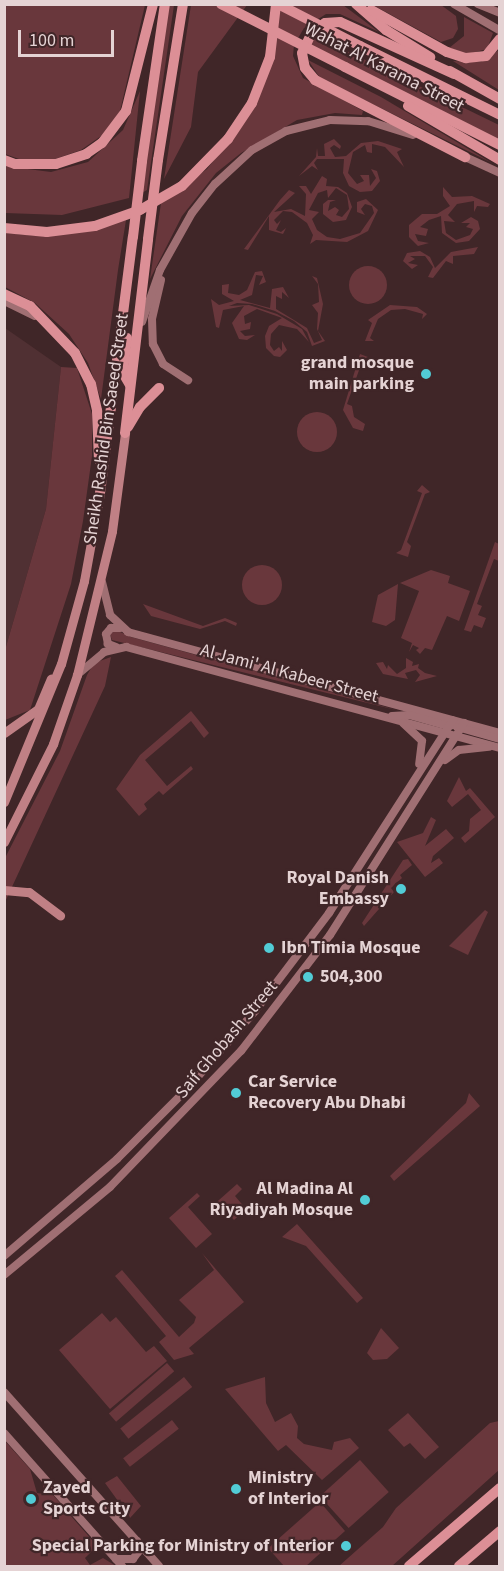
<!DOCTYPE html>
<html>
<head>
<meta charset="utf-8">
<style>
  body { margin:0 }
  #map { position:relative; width:504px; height:1571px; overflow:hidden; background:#402628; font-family:"Source Sans 3",sans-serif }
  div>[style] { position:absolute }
  .built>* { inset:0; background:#503033 }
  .green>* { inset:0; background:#69373c; transform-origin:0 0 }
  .round { border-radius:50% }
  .secondary>* { height:8px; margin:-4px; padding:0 4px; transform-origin:4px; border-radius:4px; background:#a06f73 }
  .primary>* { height:9px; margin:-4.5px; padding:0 4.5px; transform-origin:4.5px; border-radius:4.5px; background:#c08085 }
  .highway>* { height:10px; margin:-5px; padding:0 5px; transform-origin:5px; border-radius:5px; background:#dc8f96 }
  .highway-bridge>* { height:10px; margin:-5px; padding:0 5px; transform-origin:5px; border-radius:5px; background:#dc8f96 }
  .dots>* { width:16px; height:16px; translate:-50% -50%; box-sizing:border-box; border:3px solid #402628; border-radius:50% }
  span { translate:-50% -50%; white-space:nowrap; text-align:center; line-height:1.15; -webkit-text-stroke:4.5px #402628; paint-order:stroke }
  .street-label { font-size:18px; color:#e5d3d4 }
  .poi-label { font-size:18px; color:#e5d3d4; font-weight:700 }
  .right { translate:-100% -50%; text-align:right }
  .left { translate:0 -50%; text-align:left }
  .frame { position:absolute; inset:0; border:6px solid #e5d3d4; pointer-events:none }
  .scale { position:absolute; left:18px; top:30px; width:96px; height:27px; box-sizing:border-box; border:3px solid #e5d3d4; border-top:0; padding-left:8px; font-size:18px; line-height:21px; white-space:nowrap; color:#e5d3d4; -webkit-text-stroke:4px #402628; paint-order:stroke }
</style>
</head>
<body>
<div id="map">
  <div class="built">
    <i style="clip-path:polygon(5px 328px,61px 367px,46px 509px,5px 650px)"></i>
  </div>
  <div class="green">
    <i style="clip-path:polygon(4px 5px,145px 5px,120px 111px,104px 134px,81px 150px,55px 159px,19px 159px,5px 154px)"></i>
    <i style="clip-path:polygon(165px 5px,174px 5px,147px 190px,140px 194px)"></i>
    <i style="clip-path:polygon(191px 5px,247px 5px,198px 72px,191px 127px,164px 179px)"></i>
    <i style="clip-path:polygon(280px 5px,343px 5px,379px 32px,340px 14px,326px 14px,304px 28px,294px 45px,293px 56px,303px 78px,363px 111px,362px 115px,335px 113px,297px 120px,241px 153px,216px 173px,182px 216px,150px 279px,161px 203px,207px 169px,246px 120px)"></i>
    <i style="clip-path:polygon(373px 5px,441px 5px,456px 16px,458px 29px,453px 38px,441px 42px)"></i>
    <i style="clip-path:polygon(464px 17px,493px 33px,487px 49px,468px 54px,449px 48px,464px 36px)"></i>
    <i style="clip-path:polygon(312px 34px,499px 125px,499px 139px,305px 43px)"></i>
    <i style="clip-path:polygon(499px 50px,499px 90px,453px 61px,481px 62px)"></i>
    <i style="clip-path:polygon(308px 60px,381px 97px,492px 163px,320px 78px)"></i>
    <i style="clip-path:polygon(140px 91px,129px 198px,62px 215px,5px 213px,4px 166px,51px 172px,88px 162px,123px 130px)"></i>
    <i style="clip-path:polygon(334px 139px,341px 146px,340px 149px,334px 145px,330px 148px,335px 157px,346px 156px,361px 143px,378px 141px,402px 149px,397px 152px,404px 167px,385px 147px,372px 144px,372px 153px,367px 152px,365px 145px,353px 152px,348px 173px,357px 184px,364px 181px,360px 175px,369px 175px,370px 186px,376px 178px,371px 169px,377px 171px,380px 181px,372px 191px,360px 192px,349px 186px,343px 173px,344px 159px,317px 159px,314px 163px,318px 170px,312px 166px,299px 176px,316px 157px,317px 148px,318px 156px,325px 156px,324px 144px)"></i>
    <i style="clip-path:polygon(322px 176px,327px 179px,326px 186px,338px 187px,347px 193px,352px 207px,346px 220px,333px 222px,323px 214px,323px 204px,328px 200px,336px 200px,330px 202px,328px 211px,335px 207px,339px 210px,336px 215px,342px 217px,349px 209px,347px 195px,336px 188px,328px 198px,327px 190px,318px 193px,309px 210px,319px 212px,312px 219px,317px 230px,327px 237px,340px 239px,360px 233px,374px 213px,372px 206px,365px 204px,361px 209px,365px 215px,357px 212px,357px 202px,366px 199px,378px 210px,368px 231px,347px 242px,316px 240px,310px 244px,313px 235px,307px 223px,292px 212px,283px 211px,274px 220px,277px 224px,281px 220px,276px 230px,281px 232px,286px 228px,283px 234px,269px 230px,269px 216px,248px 250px,244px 249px,280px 200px,289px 190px,295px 193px,274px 212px,291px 209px,305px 216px,306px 194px,299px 186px,306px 186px,311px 194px)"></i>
    <i style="clip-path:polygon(443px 187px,452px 197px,472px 196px,490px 204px,488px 207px,477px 206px,474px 212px,474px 201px,457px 204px,448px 215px,455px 222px,444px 221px,446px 233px,456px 240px,470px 235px,473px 229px,466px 227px,470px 223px,461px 223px,471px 217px,478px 221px,480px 229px,469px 241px,456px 243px,442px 233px,441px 216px,429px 220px,420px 227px,428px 229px,426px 236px,415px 234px,418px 241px,429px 243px,418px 246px,409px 237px,409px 225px,422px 214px,437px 214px,450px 206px,443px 196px)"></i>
    <i style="clip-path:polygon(126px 220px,118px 270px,101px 399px,88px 363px,69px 334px,35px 303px,5px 287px,4px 233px,38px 236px)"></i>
    <i style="clip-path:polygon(478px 247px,474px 254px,453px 256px,453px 264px,446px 261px,433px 278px,428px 277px,433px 267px,425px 256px,410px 256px,415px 259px,408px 263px,418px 265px,412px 269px,403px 261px,407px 253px,420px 251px,430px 257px,435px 268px,451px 252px)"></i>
    <i class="round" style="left:349px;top:266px;width:38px;height:38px"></i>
    <i style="clip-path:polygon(262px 271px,266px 282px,259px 285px,263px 276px,256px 275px,252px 295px,240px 300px,270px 308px,272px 289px,283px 287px,289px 298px,282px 292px,282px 299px,276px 296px,276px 309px,307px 328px,314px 343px,322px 340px,317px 329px,318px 313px,312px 305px,319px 302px,318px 284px,312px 276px,317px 278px,323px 304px,318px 331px,325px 341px,312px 346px,307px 332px,294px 321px,275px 311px,252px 304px,237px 303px,229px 306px,249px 305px,277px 314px,302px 329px,309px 342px,297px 329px,279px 325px,271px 334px,270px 345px,274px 351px,279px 347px,282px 351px,282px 341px,287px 350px,280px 357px,274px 356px,266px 348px,265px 336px,269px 326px,282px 318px,257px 309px,244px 316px,245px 324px,251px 322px,250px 329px,240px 331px,245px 336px,255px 335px,247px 340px,239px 339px,232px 323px,244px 306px,223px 310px,219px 328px,216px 327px,211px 299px,219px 305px,234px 301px,222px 294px,222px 285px,229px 284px,228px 293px,239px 295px,247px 290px,255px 272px)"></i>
    <i style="clip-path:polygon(390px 305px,417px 307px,427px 314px,422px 319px,423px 314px,405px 309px,391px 310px,378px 319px,370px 338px,374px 341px,365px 341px,372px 323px,368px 320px)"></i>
    <i style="clip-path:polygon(360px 354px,368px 357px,363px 359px,347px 404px,352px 406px,354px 417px,365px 424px,363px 431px,353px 428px,343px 410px)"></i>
    <i style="clip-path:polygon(61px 367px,77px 368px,92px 414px,92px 456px,83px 521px,71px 584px,30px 710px,5px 720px,5px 650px,46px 509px)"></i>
    <i class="round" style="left:297px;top:412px;width:40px;height:40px"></i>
    <i style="clip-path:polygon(422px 485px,430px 492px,425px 494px,407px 542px,411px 546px,408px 557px,396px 553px,401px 550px,422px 493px,417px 491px)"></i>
    <i style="clip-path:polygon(495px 542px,499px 544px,499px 561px,494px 559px,477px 604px,482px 606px,478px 615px,486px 618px,482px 628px,474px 625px,471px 632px,464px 630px)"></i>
    <i class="round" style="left:242px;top:565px;width:40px;height:40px"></i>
    <i style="clip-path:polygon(431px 570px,450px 576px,448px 583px,470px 591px,459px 621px,447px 616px,432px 650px,425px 648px,420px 654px,416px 650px,419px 648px,413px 645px,409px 652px,412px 643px,401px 638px,419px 591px,400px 583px)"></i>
    <i style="clip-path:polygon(398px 584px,395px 620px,386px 626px,372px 622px,378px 595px)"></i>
    <i style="clip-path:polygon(143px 604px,203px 626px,225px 618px,237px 623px,236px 626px,225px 621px,200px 629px,151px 616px)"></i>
    <i style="clip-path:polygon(116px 630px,131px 637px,400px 711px,112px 640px,110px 634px)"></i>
    <i style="clip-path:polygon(111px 657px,105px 686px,5px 902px,5px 858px,60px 751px,87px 675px,94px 663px)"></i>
    <i style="clip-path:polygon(406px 658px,413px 662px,412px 666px,419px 664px,418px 668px,425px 673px,437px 676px,415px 682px,420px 675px,416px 670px,405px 673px,408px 679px,383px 674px,376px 663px,383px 662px,387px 669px,388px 665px,397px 674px,406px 668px)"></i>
    <i style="clip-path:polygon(191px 711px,209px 733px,204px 738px,191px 721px,145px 760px,167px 786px,191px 766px,193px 769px,163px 795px,159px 791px,144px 804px,147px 809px,139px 816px,116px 789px,140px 755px)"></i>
    <i style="clip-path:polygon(459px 777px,466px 791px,470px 788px,495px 817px,465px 843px,461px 838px,469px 831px,470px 819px,481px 810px,468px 794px,452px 807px,447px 801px)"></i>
    <i style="clip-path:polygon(431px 817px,436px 820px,425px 846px,446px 829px,454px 838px,433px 856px,431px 863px,439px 858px,443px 863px,425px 877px,397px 842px,423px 833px)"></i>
    <i style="clip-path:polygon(408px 859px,412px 865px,400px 875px,402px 878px,391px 888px,394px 892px,364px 926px,362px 923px,403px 860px)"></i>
    <i style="clip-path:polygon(485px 910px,488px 912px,468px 955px,449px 946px)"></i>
    <i style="clip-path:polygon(469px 1093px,480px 1106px,394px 1181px,390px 1176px,466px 1103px)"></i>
    <i style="clip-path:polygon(237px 1184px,242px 1189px,235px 1196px,246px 1209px,234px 1220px,222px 1207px,214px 1213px,210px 1208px)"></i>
    <i style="clip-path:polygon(197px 1193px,200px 1196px,188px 1207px,212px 1234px,196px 1248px,169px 1218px)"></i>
    <i style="clip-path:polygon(297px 1224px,363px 1298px,357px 1303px,306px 1246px,282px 1237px)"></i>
    <i style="clip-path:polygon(202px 1253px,244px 1302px,189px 1348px,194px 1354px,174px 1360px,159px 1342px,166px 1336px,115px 1276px,122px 1270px,179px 1337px,194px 1323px,196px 1317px,179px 1300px,214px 1270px)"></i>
    <i style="clip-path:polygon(102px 1313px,110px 1322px,116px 1317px,146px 1352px,154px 1346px,167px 1361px,110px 1409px,59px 1350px)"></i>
    <i style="clip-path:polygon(381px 1328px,399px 1348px,387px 1359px,373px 1360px,367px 1353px)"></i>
    <i style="left:167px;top:1363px;width:11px;height:77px;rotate:49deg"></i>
    <i style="left:184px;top:1377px;width:13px;height:82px;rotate:51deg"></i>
    <i style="clip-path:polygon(265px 1377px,266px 1403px,275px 1422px,291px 1413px,298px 1426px,297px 1438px,304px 1444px,332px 1450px,334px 1442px,350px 1438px,359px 1448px,322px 1480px,286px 1445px,278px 1451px,225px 1389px)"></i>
    <i style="clip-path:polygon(408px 1413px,439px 1447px,425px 1459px,410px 1443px,404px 1447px,388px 1430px)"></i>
    <i style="left:172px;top:1420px;width:11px;height:62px;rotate:52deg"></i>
    <i style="clip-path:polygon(499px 1421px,499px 1470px,392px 1566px,339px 1566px,383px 1527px,396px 1508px,490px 1423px)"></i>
    <i style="clip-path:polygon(4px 1440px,30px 1469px,37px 1493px,44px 1494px,43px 1484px,61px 1504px,54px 1506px,56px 1513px,70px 1515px,93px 1541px,93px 1550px,85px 1558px,90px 1565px,103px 1558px,116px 1566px,5px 1566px)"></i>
    <i style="left:360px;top:1460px;width:43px;height:54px;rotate:48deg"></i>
    <i style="clip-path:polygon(117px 1476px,141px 1506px,130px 1518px,124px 1502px,118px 1501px,105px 1483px)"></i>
    <i style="clip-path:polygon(320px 1502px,345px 1531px,306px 1566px,284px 1566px,268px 1548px)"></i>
  </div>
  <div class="secondary">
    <i style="left:454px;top:4px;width:52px;rotate:30deg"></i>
    <i style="left:478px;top:4px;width:24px;rotate:22deg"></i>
    <i style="left:463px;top:156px;width:41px;rotate:24.7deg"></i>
    <i style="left:161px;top:280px;width:40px;rotate:103deg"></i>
    <i style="left:152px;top:319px;width:25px;rotate:88deg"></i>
    <i style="left:153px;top:344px;width:22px;rotate:63deg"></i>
    <i style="left:163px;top:364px;width:30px;rotate:33deg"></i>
    <i style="left:4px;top:301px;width:34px;rotate:26deg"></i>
    <i style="left:142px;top:322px;width:55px;rotate:-70.9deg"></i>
    <i style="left:160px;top:270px;width:65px;rotate:-60.7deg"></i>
    <i style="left:192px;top:213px;width:37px;rotate:-52deg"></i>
    <i style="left:215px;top:184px;width:50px;rotate:-42.6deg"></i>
    <i style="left:252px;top:150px;width:39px;rotate:-29deg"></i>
    <i style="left:286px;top:131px;width:45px;rotate:-14deg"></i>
    <i style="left:330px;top:120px;width:38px;rotate:2deg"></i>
    <i style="left:368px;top:121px;width:47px;rotate:17.3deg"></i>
    <i style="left:102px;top:582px;width:34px;rotate:76deg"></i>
    <i style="left:110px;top:615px;width:25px;rotate:43deg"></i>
    <i style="left:128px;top:632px;width:385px;rotate:15.2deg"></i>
    <i style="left:116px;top:647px;width:9px;rotate:-159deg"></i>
    <i style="left:108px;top:644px;width:10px;rotate:-101deg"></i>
    <i style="left:106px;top:634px;width:8px;rotate:-50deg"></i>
    <i style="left:111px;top:628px;width:9px"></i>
    <i style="left:77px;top:675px;width:35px;rotate:-40deg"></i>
    <i style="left:104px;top:652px;width:23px;rotate:-13deg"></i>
    <i style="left:126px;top:647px;width:387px;rotate:15.1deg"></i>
    <i style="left:392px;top:716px;width:17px;rotate:-3deg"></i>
    <i style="left:409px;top:715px;width:41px;rotate:15.8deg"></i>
    <i style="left:448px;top:726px;width:16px;rotate:-11deg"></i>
    <i style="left:403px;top:723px;width:26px;rotate:43deg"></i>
    <i style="left:422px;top:741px;width:23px;rotate:97deg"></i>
    <i style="left:457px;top:727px;width:45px;rotate:15.6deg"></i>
    <i style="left:445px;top:760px;width:17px;rotate:-36deg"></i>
    <i style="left:459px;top:750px;width:30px;rotate:-6deg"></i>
    <i style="left:4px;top:1256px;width:149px;rotate:-40.6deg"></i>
    <i style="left:117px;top:1159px;width:102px;rotate:-45deg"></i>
    <i style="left:189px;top:1087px;width:101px;rotate:-49deg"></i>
    <i style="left:255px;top:1011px;width:123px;rotate:-52.9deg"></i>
    <i style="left:329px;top:913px;width:229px;rotate:-57.3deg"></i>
    <i style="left:4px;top:1275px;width:138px;rotate:-39.7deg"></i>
    <i style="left:110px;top:1187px;width:189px;rotate:-46.1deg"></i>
    <i style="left:241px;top:1051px;width:146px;rotate:-52.5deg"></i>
    <i style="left:330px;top:935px;width:251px;rotate:-57.7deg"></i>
    <i style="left:4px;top:1392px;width:233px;rotate:48.3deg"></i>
    <i style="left:4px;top:1433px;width:178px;rotate:48.4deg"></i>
    <i style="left:116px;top:1559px;width:17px"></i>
    <i style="left:133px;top:1559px;width:9px;rotate:-54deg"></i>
    <i style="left:138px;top:1552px;width:11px;rotate:-95deg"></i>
  </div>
  <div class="primary">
    <i style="left:4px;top:733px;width:42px;rotate:-35.2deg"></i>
    <i style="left:38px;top:709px;width:33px;rotate:-67deg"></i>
    <i style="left:4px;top:802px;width:149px;rotate:-67.6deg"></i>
    <i style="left:61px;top:664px;width:86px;rotate:-74.5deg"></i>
    <i style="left:84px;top:581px;width:89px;rotate:-79.7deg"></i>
    <i style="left:4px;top:842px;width:110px;rotate:-63.4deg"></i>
    <i style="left:53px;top:744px;width:73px;rotate:-70.8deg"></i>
    <i style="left:77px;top:675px;width:148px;rotate:-76.3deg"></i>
    <i style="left:112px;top:531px;width:99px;rotate:-82.4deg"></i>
    <i style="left:4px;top:890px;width:25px;rotate:5deg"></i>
    <i style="left:29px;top:892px;width:39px;rotate:37deg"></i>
  </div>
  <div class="highway">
    <i style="left:356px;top:4px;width:40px;rotate:41deg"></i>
    <i style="left:386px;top:30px;width:52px;rotate:31.5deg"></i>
    <i style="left:371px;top:10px;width:87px;rotate:28.9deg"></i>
    <i style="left:447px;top:52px;width:20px;rotate:18deg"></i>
    <i style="left:466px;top:58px;width:20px;rotate:-6deg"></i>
    <i style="left:486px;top:56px;width:22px;rotate:-51deg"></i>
    <i style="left:360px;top:46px;width:156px;rotate:26.2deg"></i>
    <i style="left:345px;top:67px;width:174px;rotate:26.7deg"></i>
    <i style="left:450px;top:71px;width:57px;rotate:29.2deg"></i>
    <i style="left:454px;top:74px;width:125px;rotate:-155.5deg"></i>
    <i style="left:340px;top:22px;width:15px;rotate:176deg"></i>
    <i style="left:325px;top:23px;width:16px;rotate:145deg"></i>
    <i style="left:312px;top:32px;width:23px;rotate:115deg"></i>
    <i style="left:302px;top:53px;width:15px;rotate:79deg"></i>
    <i style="left:305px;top:68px;width:16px;rotate:50deg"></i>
    <i style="left:315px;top:80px;width:169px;rotate:27.2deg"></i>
    <i style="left:408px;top:106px;width:107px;rotate:30.4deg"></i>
    <i style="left:4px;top:160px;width:12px;rotate:20deg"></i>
    <i style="left:15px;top:164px;width:41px"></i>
    <i style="left:56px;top:164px;width:32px;rotate:-18deg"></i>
    <i style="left:86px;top:154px;width:19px;rotate:-35deg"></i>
    <i style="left:102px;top:143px;width:40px;rotate:-53deg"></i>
    <i style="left:126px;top:111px;width:110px;rotate:-75.8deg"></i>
    <i style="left:158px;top:160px;width:158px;rotate:-80.9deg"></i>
    <i style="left:142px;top:161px;width:159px;rotate:-81.7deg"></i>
    <i style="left:4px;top:228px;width:43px;rotate:5.3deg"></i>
    <i style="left:47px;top:232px;width:48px;rotate:-7.1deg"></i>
    <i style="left:95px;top:226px;width:48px;rotate:-19.6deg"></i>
    <i style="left:140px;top:210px;width:48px;rotate:-29.7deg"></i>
    <i style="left:182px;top:186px;width:66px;rotate:-45.6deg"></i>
    <i style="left:228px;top:139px;width:43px;rotate:-56.3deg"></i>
    <i style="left:252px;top:103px;width:49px;rotate:-68.6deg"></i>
    <i style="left:270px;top:57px;width:53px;rotate:-83.5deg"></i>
    <i style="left:4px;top:294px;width:29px;rotate:25deg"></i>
    <i style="left:30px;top:306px;width:65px;rotate:46.2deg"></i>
    <i style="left:75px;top:353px;width:35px;rotate:63deg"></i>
    <i style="left:91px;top:384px;width:28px;rotate:77deg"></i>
    <i style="left:97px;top:411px;width:49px;rotate:87.7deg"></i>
    <i style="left:127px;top:338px;width:35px;rotate:97deg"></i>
    <i style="left:123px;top:373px;width:14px;rotate:60deg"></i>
    <i style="left:128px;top:427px;width:23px;rotate:-59deg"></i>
    <i style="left:140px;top:407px;width:27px;rotate:-45deg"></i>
    <i style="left:125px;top:433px;width:195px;rotate:-83.2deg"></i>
    <i style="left:100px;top:493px;width:258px;rotate:-82.7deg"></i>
    <i style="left:409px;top:1566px;width:120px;rotate:-40.6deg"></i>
    <i style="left:459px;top:1566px;width:54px;rotate:-40.5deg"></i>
  </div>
  <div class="highway-bridge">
    <i style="left:221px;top:4px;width:139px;rotate:26.9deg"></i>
    <i style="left:278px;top:4px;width:92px;rotate:27.1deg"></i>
    <i style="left:133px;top:237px;width:77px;rotate:-83.2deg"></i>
    <i style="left:148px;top:239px;width:80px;rotate:-82.8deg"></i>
  </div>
  <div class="dots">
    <i style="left:426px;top:374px;background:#52ccd6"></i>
    <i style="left:401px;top:889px;background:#52ccd6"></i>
    <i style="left:269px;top:948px;background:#52ccd6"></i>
    <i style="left:308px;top:977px;background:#52ccd6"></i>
    <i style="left:236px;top:1093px;background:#52ccd6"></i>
    <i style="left:365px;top:1200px;background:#52ccd6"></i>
    <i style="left:236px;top:1489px;background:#52ccd6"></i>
    <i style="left:31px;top:1499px;background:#52ccd6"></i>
    <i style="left:346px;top:1546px;background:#52ccd6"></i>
  </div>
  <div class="street-label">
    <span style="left:384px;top:68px;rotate:27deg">Wahat Al Karama Street</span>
    <span style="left:107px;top:429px;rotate:-82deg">Sheikh Rashid Bin Saeed Street</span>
    <span style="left:289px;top:674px;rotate:15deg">Al Jami' Al Kabeer Street</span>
    <span style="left:227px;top:1040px;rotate:-50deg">Saif Ghobash Street</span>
  </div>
  <div class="poi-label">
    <span class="right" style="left:414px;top:374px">grand mosque<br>main parking</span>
    <span class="right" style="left:389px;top:889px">Royal Danish<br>Embassy</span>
    <span class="left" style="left:281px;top:948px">Ibn Timia Mosque</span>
    <span class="left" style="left:320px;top:977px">504,300</span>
    <span class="left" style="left:248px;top:1093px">Car Service<br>Recovery Abu Dhabi</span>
    <span class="right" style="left:353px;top:1200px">Al Madina Al<br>Riyadiyah Mosque</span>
    <span class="left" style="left:248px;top:1489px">Ministry<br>of Interior</span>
    <span class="left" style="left:43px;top:1499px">Zayed<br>Sports City</span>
    <span class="right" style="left:334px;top:1546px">Special Parking for Ministry of Interior</span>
  </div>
  <div class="frame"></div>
  <div class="scale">100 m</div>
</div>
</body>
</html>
